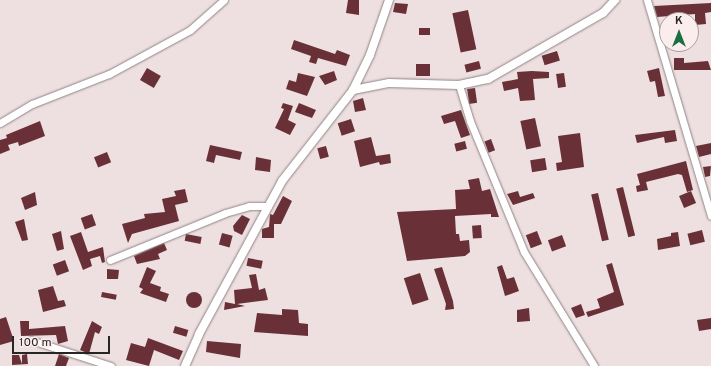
<!DOCTYPE html>
<html>
<head>
<meta charset="utf-8">
<style>
  body { margin:0 }
  #map { position:relative; width:711px; height:366px; overflow:hidden; background:#eee0e1; font-family:Overpass,sans-serif }
  div>[style] { position:absolute }
  .building>* { inset:0; background:#693137; transform-origin:0 0 }
  .round { border-radius:50% }
  .roads { filter:drop-shadow(0 0 1px #908384) drop-shadow(0 0 1px #908384) }
  .minor>* { height:7px; margin:-3.5px; padding:0 3.5px; transform-origin:3.5px; border-radius:3.5px; background:#fff }
  .tertiary>* { height:8px; margin:-4px; padding:0 4px; transform-origin:4px; border-radius:4px; background:#fff }
  span { translate:-50% -50%; white-space:nowrap; text-align:center; line-height:1.15; -webkit-text-stroke:4px #fbedee; paint-order:stroke }
  .north { position:absolute; left:659px; top:12px; width:40px; height:40px; box-sizing:border-box; background:#fbedee; border:1px solid #a79d9e; border-radius:50%; rotate:0deg; font-size:11px; font-weight:700; line-height:16px; text-align:center; color:#2a2525 }
  .north::after { content:''; display:block; margin:auto; width:14px; height:18px; background:#186f42; clip-path:polygon(50% 0,100% 100%,50% 72%,0 100%) }
  .scale { position:absolute; left:12px; top:336px; width:98px; height:18px; box-sizing:border-box; border:2px solid #2a2525; border-top:0; padding-left:5px; font-size:12px; line-height:14px; white-space:nowrap; color:#2a2525; -webkit-text-stroke:3px #fbedee; paint-order:stroke }
</style>
</head>
<body>
<div id="map">
  <div class="building">
    <i style="clip-path:polygon(348px 0,359px 0,359px 15px,346px 13px)"></i>
    <i style="clip-path:polygon(395px 3px,408px 4px,406px 14px,393px 12px)"></i>
    <i style="clip-path:polygon(711px 3px,711px 12px,705px 13px,706px 24px,695px 25px,695px 14px,657px 17px,654px 6px)"></i>
    <i style="left:468px;top:10px;width:40px;height:16px;rotate:78deg"></i>
    <i style="left:419px;top:28px;width:11px;height:7px"></i>
    <i style="clip-path:polygon(294px 40px,335px 54px,337px 50px,350px 55px,346px 66px,318px 58px,316px 64px,309px 62px,311px 56px,291px 49px)"></i>
    <i style="left:557px;top:51px;width:10px;height:16px;rotate:73deg"></i>
    <i style="clip-path:polygon(674px 58px,684px 58px,684px 63px,708px 61px,711px 70px,674px 70px)"></i>
    <i style="left:479px;top:61px;width:8px;height:15px;rotate:76deg"></i>
    <i style="left:416px;top:64px;width:14px;height:12px"></i>
    <i style="left:147px;top:68px;width:16px;height:14px;rotate:30deg"></i>
    <i style="clip-path:polygon(659px 68px,665px 96px,658px 97px,655px 81px,650px 82px,647px 71px)"></i>
    <i style="clip-path:polygon(334px 71px,337px 80px,325px 85px,319px 76px)"></i>
    <i style="clip-path:polygon(532px 71px,549px 72px,549px 78px,533px 79px,535px 100px,520px 101px,518px 88px,504px 91px,502px 82px,518px 79px,517px 72px)"></i>
    <i style="clip-path:polygon(298px 73px,315px 77px,307px 96px,286px 89px,289px 80px,296px 82px)"></i>
    <i style="left:564px;top:73px;width:14px;height:8px;rotate:82deg"></i>
    <i style="left:475px;top:88px;width:15px;height:8px;rotate:82deg"></i>
    <i style="clip-path:polygon(363px 98px,366px 110px,355px 112px,353px 101px)"></i>
    <i style="clip-path:polygon(283px 103px,293px 106px,288px 120px,296px 124px,290px 135px,275px 128px,284px 109px,281px 108px)"></i>
    <i style="clip-path:polygon(299px 103px,316px 110px,312px 118px,295px 112px)"></i>
    <i style="clip-path:polygon(461px 110px,470px 135px,461px 138px,455px 121px,444px 124px,441px 116px)"></i>
    <i style="left:535px;top:118px;width:29px;height:15px;rotate:78deg"></i>
    <i style="left:351px;top:119px;width:13px;height:14px;rotate:72deg"></i>
    <i style="clip-path:polygon(40px 121px,45px 136px,19px 146px,18px 142px,8px 145px,10px 150px,0 154px,0 140px,7px 138px,6px 135px)"></i>
    <i style="clip-path:polygon(675px 130px,677px 141px,665px 143px,664px 137px,637px 143px,635px 135px)"></i>
    <i style="clip-path:polygon(580px 133px,584px 167px,557px 171px,556px 163px,562px 162px,558px 136px)"></i>
    <i style="clip-path:polygon(371px 137px,376px 156px,390px 154px,391px 163px,380px 165px,379px 162px,360px 167px,354px 141px)"></i>
    <i style="left:491px;top:139px;width:12px;height:7px;rotate:70deg"></i>
    <i style="left:465px;top:141px;width:8px;height:11px;rotate:76deg"></i>
    <i style="clip-path:polygon(711px 143px,711px 154px,699px 157px,696px 146px)"></i>
    <i style="clip-path:polygon(210px 145px,242px 152px,240px 160px,216px 155px,214px 163px,206px 161px)"></i>
    <i style="left:326px;top:146px;width:11px;height:9px;rotate:75deg"></i>
    <i style="left:107px;top:152px;width:11px;height:14px;rotate:68deg"></i>
    <i style="clip-path:polygon(256px 157px,271px 160px,270px 172px,255px 170px)"></i>
    <i style="left:545px;top:158px;width:12px;height:15px;rotate:81deg"></i>
    <i style="clip-path:polygon(686px 161px,693px 190px,687px 192px,682px 175px,678px 174px,646px 182px,648px 190px,637px 192px,636px 186px,640px 185px,637px 174px)"></i>
    <i style="clip-path:polygon(711px 166px,710px 176px,705px 177px,703px 167px)"></i>
    <i style="clip-path:polygon(479px 178px,482px 191px,490px 189px,499px 217px,491px 217px,491px 214px,455px 216px,456px 234px,459px 234px,460px 241px,469px 240px,470px 252px,465px 256px,407px 261px,397px 212px,456px 209px,455px 190px,470px 189px,468px 180px)"></i>
    <i style="left:623px;top:187px;width:50px;height:7px;rotate:76deg"></i>
    <i style="clip-path:polygon(185px 189px,188px 202px,175px 205px,179px 221px,132px 234px,128px 243px,122px 224px,145px 218px,144px 214px,165px 212px,162px 199px,176px 196px,174px 191px)"></i>
    <i style="clip-path:polygon(518px 191px,520px 197px,533px 193px,535px 198px,513px 205px,507px 194px)"></i>
    <i style="left:691px;top:191px;width:13px;height:13px;rotate:67deg"></i>
    <i style="clip-path:polygon(35px 192px,37px 205px,25px 210px,21px 198px)"></i>
    <i style="left:598px;top:193px;width:48px;height:7px;rotate:77deg"></i>
    <i style="clip-path:polygon(283px 196px,292px 201px,281px 224px,274px 224px,274px 238px,262px 238px,262px 229px,269px 227px,270px 214px,273px 215px)"></i>
    <i style="left:92px;top:214px;width:12px;height:12px;rotate:70deg"></i>
    <i style="clip-path:polygon(242px 215px,250px 219px,242px 235px,234px 231px,233px 226px)"></i>
    <i style="clip-path:polygon(24px 219px,28px 240px,22px 241px,15px 222px)"></i>
    <i style="left:481px;top:225px;width:13px;height:9px;rotate:86deg"></i>
    <i style="left:702px;top:230px;width:12px;height:15px;rotate:76deg"></i>
    <i style="clip-path:polygon(61px 231px,64px 249px,57px 251px,52px 234px)"></i>
    <i style="left:537px;top:231px;width:14px;height:12px;rotate:69deg"></i>
    <i style="clip-path:polygon(81px 232px,88px 252px,103px 247px,105px 262px,102px 263px,100px 256px,90px 259px,92px 266px,83px 270px,70px 236px)"></i>
    <i style="clip-path:polygon(678px 232px,680px 246px,658px 250px,657px 239px,671px 236px,671px 233px)"></i>
    <i style="left:222px;top:233px;width:11px;height:12px;rotate:15deg"></i>
    <i style="left:186px;top:234px;width:16px;height:7px;rotate:11deg"></i>
    <i style="left:562px;top:235px;width:12px;height:15px;rotate:70deg"></i>
    <i style="clip-path:polygon(164px 243px,167px 250px,158px 254px,160px 259px,137px 264px,134px 256px)"></i>
    <i style="left:248px;top:258px;width:15px;height:8px;rotate:11deg"></i>
    <i style="left:65px;top:260px;width:12px;height:13px;rotate:70deg"></i>
    <i style="clip-path:polygon(612px 263px,624px 305px,588px 317px,586px 312px,600px 308px,597px 299px,614px 292px,606px 265px)"></i>
    <i style="clip-path:polygon(502px 265px,507px 279px,514px 277px,519px 291px,505px 296px,497px 267px)"></i>
    <i style="clip-path:polygon(147px 267px,156px 271px,150px 283px,161px 287px,160px 291px,169px 294px,166px 302px,140px 293px,143px 289px,139px 287px)"></i>
    <i style="clip-path:polygon(442px 267px,453px 301px,454px 309px,445px 310px,446px 304px,434px 269px)"></i>
    <i style="clip-path:polygon(107px 269px,119px 270px,118px 279px,107px 279px)"></i>
    <i style="left:420px;top:273px;width:28px;height:17px;rotate:72deg"></i>
    <i style="clip-path:polygon(256px 274px,259px 290px,265px 288px,268px 300px,237px 304px,245px 306px,224px 310px,225px 302px,235px 304px,234px 290px,252px 288px,249px 275px)"></i>
    <i style="clip-path:polygon(53px 286px,58px 301px,64px 300px,66px 306px,43px 312px,38px 290px)"></i>
    <i style="left:102px;top:292px;width:15px;height:5px;rotate:11deg"></i>
    <i class="round" style="left:186px;top:292px;width:16px;height:16px"></i>
    <i style="clip-path:polygon(581px 304px,585px 315px,576px 318px,571px 308px)"></i>
    <i style="clip-path:polygon(529px 308px,530px 321px,517px 322px,517px 310px)"></i>
    <i style="clip-path:polygon(282px 309px,298px 310px,299px 323px,308px 324px,308px 336px,254px 332px,257px 313px,282px 315px)"></i>
    <i style="clip-path:polygon(6px 317px,14px 341px,0 345px,0 319px)"></i>
    <i style="clip-path:polygon(711px 318px,711px 329px,699px 331px,697px 320px)"></i>
    <i style="clip-path:polygon(20px 321px,29px 321px,29px 329px,65px 326px,68px 341px,58px 344px,56px 335px,21px 336px)"></i>
    <i style="clip-path:polygon(92px 321px,102px 327px,99px 334px,95px 332px,89px 354px,80px 350px)"></i>
    <i style="left:175px;top:326px;width:14px;height:7px;rotate:17deg"></i>
    <i style="clip-path:polygon(148px 338px,183px 351px,179px 360px,154px 350px,149px 366px,126px 360px,131px 343px,145px 347px)"></i>
    <i style="clip-path:polygon(207px 341px,241px 344px,240px 358px,206px 352px)"></i>
    <i style="clip-path:polygon(27px 354px,28px 364px,12px 365px,12px 355px,19px 355px,22px 364px,22px 355px)"></i>
    <i style="clip-path:polygon(59px 354px,69px 358px,66px 366px,55px 366px)"></i>
  </div>
  <div class="roads">
    <div class="minor">
      <i style="left:647px;top:0;width:225px;rotate:73.5deg"></i>
      <i style="left:459px;top:85px;width:38px;rotate:73deg"></i>
      <i style="left:470px;top:121px;width:142px;rotate:67.6deg"></i>
      <i style="left:524px;top:252px;width:134px;rotate:58.4deg"></i>
      <i style="left:0;top:123px;width:37px;rotate:-31deg"></i>
      <i style="left:32px;top:104px;width:83px;rotate:-21.3deg"></i>
      <i style="left:109px;top:74px;width:92px;rotate:-28.5deg"></i>
      <i style="left:190px;top:30px;width:45px;rotate:-41.4deg"></i>
      <i style="left:110px;top:260px;width:124px;rotate:-22.2deg"></i>
      <i style="left:225px;top:213px;width:25px;rotate:-16deg"></i>
      <i style="left:249px;top:206px;width:19px"></i>
      <i style="left:31px;top:340px;width:84px;rotate:18deg"></i>
    </div>
    <div class="tertiary">
      <i style="left:353px;top:90px;width:37px;rotate:-11deg"></i>
      <i style="left:389px;top:83px;width:70px;rotate:1.6deg"></i>
      <i style="left:459px;top:85px;width:30px;rotate:-12deg"></i>
      <i style="left:488px;top:79px;width:133px;rotate:-29.9deg"></i>
      <i style="left:603px;top:13px;width:18px;rotate:-47deg"></i>
      <i style="left:185px;top:366px;width:35px;rotate:-66deg"></i>
      <i style="left:199px;top:334px;width:174px;rotate:-61.5deg"></i>
      <i style="left:282px;top:181px;width:115px;rotate:-52deg"></i>
      <i style="left:353px;top:90px;width:39px;rotate:-64deg"></i>
      <i style="left:370px;top:55px;width:58px;rotate:-70.9deg"></i>
    </div>
  </div>
  <div class="north">K</div>
  <div class="scale">100 m</div>
</div>
</body>
</html>
